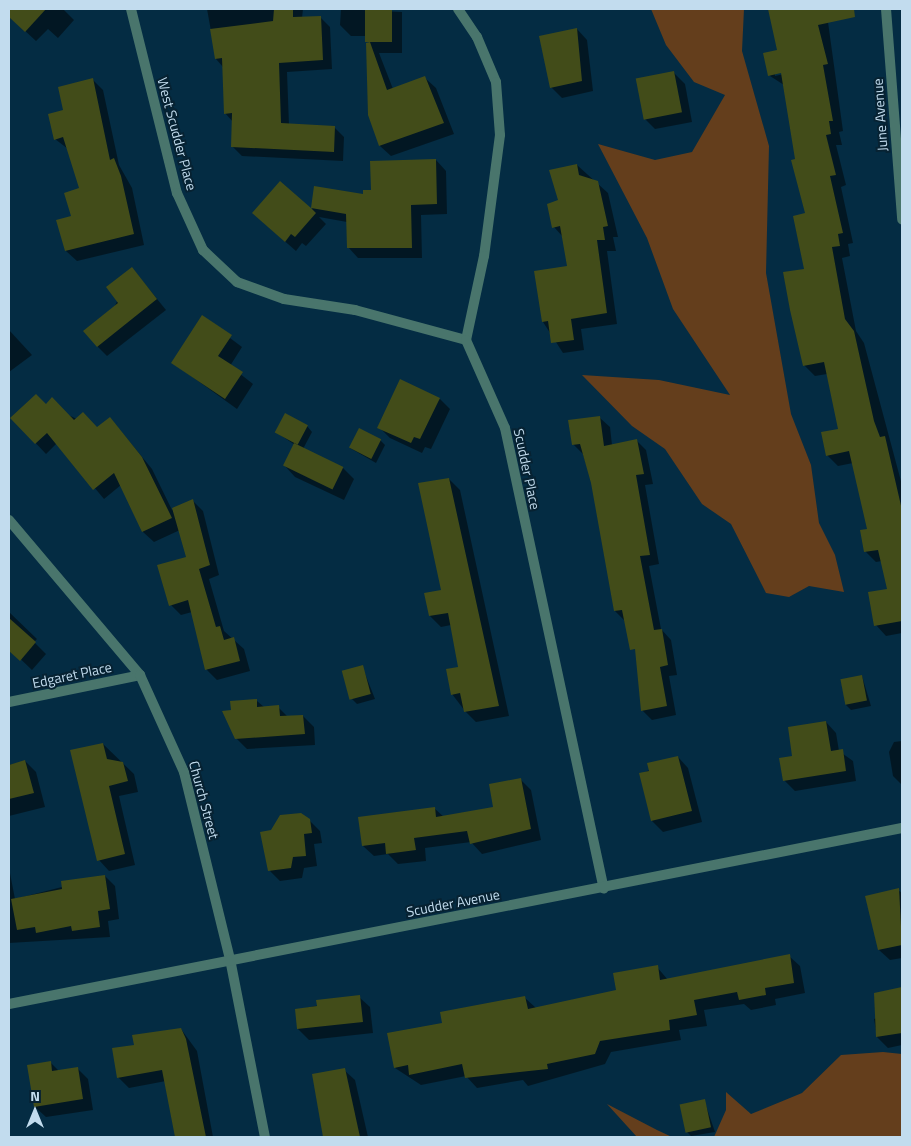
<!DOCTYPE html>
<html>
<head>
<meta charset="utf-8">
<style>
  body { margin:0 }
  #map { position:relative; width:911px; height:1146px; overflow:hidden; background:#042c43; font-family:"Titillium Web",sans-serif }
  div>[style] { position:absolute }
  .green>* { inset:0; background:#643e1c }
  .shadow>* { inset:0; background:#0007 }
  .building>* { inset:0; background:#424c19; transform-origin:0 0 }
  .minor>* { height:10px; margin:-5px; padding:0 5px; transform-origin:5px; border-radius:5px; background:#49756c }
  .tertiary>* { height:10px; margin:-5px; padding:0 5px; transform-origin:5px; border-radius:5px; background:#49756c }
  span { translate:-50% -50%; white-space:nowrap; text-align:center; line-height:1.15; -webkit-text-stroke:4px #072232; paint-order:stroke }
  .street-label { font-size:14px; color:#c2dcee }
  .frame { position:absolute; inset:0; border:10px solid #c2dcee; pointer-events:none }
  .north { position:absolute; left:10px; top:1086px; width:50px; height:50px; -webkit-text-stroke:4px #072232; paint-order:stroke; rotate:0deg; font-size:14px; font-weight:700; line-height:20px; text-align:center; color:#c2dcee }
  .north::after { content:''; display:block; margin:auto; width:18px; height:22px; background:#c2dcee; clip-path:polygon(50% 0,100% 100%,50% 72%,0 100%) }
</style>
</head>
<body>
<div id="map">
  <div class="green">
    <i style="clip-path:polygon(651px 9px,744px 9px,742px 51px,769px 146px,766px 273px,791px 414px,811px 465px,819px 523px,835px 555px,844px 592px,809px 586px,789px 597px,766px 593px,731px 524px,702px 504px,665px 449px,632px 426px,582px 375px,659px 380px,730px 395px,673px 309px,647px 238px,598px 144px,655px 160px,692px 152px,725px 95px,694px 82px,666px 45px)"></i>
    <i style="clip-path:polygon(883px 1052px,902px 1054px,902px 1137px,714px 1137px,726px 1110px,726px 1092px,751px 1114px,802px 1093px,841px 1055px)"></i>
    <i style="clip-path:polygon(607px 1104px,657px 1130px,672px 1137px,637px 1137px)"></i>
  </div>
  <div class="shadow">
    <i style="clip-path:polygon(9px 9px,63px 9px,74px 20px,58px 38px,48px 29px,36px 41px,9px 16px)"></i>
    <i style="clip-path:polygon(207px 9px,303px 9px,302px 18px,321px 18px,330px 27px,332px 69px,287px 72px,289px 125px,335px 128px,344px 137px,343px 161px,242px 156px,232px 146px,233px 122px,225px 113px,223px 67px,216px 59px)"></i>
    <i style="clip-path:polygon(341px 9px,402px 12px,402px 53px,379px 53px,393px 89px,425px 78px,436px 88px,454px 134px,391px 156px,380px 146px,370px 115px,369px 44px,367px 36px,351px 36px,340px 25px)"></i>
    <i style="clip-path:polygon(evenodd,769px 9px,839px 9px,841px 19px,828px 22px,843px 131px,839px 132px,842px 145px,836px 145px,846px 185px,841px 187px,853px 243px,848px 244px,850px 256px,842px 258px,856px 331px,864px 343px,902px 485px,902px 633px,886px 636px,876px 625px,888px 589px,882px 561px,876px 562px,866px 552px,869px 530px,853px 463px,838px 466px,827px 455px,840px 430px,827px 374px,815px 376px,804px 365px,807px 214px,784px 85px,770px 76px,778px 50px,769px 9px,787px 71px,788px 73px,775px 76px,775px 73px,787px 71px)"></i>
    <i style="clip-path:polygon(577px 29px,587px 40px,593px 91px,562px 98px,551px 87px)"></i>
    <i style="clip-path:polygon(674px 73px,685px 84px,692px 122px,655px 129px,644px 118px)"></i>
    <i style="clip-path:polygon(92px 79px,103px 90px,119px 165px,132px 188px,144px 245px,77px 261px,66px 251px,80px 189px,68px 149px,55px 139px,65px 111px)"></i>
    <i style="clip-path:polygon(436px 160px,446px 171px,447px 214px,421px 215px,422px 258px,358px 258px,348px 247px,347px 222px,319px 217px,326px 224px,306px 246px,302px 243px,296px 251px,264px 223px,312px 210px,315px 187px,364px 195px)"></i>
    <i style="clip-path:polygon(577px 165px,608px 193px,618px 237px,613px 237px,616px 251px,607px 251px,617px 324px,581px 329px,584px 350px,563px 353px,543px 322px,568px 267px,563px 237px,554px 227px,559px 201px)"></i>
    <i style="clip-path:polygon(132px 268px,166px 310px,107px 356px,97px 346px)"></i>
    <i style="clip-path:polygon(202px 317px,242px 347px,230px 366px,253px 384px,237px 409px,173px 363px)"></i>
    <i style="clip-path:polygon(9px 330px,32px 355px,9px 372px)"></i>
    <i style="clip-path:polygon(440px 399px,450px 409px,431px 449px,425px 447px,422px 453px,390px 438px,379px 427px)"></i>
    <i style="clip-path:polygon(46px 405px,97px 428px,110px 418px,152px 469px,172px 510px,193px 501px,203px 511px,219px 575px,209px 579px,224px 631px,244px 649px,250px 671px,217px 680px,207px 670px,192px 612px,181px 615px,171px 605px,187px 557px,180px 530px,154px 542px,143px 532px,121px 485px,104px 499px,57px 443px,46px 454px,12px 418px)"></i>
    <i style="clip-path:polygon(600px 418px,610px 427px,612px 445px,636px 440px,646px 450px,653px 484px,645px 485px,659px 564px,649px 566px,661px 629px,671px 640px,677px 675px,669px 676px,676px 715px,652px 720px,642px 710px,637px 654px,624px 620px,615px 611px,592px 483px,583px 454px,573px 444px)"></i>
    <i style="clip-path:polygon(307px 426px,312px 432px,303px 449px,343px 468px,354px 479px,344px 500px,295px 477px,285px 466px,295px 445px,276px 432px)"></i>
    <i style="clip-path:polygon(380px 440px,385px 445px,376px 463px,350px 448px)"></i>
    <i style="clip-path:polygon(449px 479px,460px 490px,509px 716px,476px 722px,465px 711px,452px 694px,460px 668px,451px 625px,441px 627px,430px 616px,442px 591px)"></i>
    <i style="clip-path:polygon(9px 612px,37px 639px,34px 642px,46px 654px,32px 670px,9px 648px)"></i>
    <i style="clip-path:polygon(362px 666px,375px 699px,357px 704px,352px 699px)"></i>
    <i style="clip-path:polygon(862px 676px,871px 706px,851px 710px,846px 705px)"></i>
    <i style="clip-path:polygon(257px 701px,264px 707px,278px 707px,288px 717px,303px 716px,314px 727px,315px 745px,247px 749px,236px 738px,232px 711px)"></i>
    <i style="clip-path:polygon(826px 722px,836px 733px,839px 751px,853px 761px,856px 781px,795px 791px,784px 780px,794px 757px)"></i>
    <i style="clip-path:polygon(902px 741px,902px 785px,893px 776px,889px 752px,894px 742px)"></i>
    <i style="clip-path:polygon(103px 744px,134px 774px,138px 792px,119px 796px,135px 865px,109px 871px,99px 860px)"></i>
    <i style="clip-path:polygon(678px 757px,688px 768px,702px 822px,663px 832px,652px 821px,641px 774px)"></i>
    <i style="clip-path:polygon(25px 761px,36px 772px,45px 807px,9px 816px,9px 765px)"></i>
    <i style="clip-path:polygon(521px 780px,531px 790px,541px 840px,482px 854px,471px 842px,425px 848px,426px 861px,398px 864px,388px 854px,374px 856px,363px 846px,434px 808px,444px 817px,495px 808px)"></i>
    <i style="clip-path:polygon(309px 820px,320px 831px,322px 843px,314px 844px,317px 866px,304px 868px,302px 878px,280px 881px,270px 871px)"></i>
    <i style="clip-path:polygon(9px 868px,15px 899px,105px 876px,115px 886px,119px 919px,108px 921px,110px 937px,9px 943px)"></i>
    <i style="clip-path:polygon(898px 890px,902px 893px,902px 958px,890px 960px,879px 950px)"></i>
    <i style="clip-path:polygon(789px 956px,800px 966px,805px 993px,775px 999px,776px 1005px,751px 1010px,744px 1004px,704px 1010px,707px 1026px,679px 1030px,681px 1040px,611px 1052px,605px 1064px,528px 1086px,523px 1080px,477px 1088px,466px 1076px,421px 1085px,395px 1068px,443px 1024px,524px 997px,536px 1008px,617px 991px,657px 967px,668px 980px)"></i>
    <i style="clip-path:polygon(895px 990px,902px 997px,902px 1045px,888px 1048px,877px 1037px,874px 1019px,880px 1017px)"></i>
    <i style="clip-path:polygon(359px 997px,370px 1007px,373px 1033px,309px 1040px,298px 1029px,296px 1010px)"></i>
    <i style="clip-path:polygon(181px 1029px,197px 1051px,213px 1137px,177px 1137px,166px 1081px,129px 1088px,118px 1077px,135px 1046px)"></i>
    <i style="clip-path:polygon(50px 1062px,59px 1071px,77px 1068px,88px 1079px,93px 1110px,46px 1117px,35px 1107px)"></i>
    <i style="clip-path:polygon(344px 1070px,355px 1080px,368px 1137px,327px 1137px,313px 1075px)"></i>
    <i style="clip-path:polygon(704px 1100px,715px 1132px,691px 1136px,686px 1131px)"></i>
  </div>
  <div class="building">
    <i style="clip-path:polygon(9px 9px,46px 9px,25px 32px,9px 17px)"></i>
    <i style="clip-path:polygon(274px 9px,293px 9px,293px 17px,321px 16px,323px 60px,279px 63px,281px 123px,335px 126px,334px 152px,231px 147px,232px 113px,224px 114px,222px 58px,215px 59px,210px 29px,273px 21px)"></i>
    <i style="left:365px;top:9px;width:27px;height:33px"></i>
    <i style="clip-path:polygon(768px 9px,854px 9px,855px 17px,818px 25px,828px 64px,823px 65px,833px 121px,829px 121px,831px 134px,826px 135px,836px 175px,830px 176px,843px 233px,838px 234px,840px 246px,832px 247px,845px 319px,854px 331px,874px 421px,880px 437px,885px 436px,902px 510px,902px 621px,874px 626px,868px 592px,887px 589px,878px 550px,864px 552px,860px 530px,867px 529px,849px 451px,826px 456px,821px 432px,838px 429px,824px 362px,803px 366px,790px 310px,783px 272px,804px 269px,793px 216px,805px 213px,791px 160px,795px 159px,781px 73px,768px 76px,763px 53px,777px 50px)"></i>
    <i style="clip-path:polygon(577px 28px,582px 81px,550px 88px,539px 36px)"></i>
    <i style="clip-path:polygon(370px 42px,387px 90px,425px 76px,444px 123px,379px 146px,368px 115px,366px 43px)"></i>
    <i style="left:674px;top:71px;width:42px;height:39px;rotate:79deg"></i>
    <i style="clip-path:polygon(93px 78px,110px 160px,114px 158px,121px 176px,134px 234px,65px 251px,56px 220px,71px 216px,64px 193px,79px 188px,63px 137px,54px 140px,48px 114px,63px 110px,58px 87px)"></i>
    <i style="clip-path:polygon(436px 159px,437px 204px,411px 205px,412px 248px,347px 248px,346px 214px,311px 208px,316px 213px,295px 237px,291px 234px,285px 242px,252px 213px,280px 181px,311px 208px,314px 186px,363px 194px,363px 190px,371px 190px,370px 161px)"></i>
    <i style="clip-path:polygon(577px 164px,579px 175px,598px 181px,608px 226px,603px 227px,605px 240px,597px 240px,607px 313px,571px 319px,574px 340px,551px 343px,548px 321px,542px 322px,534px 271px,567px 266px,560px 226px,552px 228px,547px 204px,558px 200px,549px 170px)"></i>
    <i style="clip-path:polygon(132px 267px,157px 299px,97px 347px,83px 331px,118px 303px,106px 287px)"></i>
    <i style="clip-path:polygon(202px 315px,232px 335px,218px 356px,243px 372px,225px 399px,171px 363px)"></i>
    <i style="clip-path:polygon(400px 379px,440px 398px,420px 439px,414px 437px,411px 443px,377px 428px)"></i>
    <i style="clip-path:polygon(36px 394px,46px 404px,52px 397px,74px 420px,83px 412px,97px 427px,110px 417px,142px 457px,172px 518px,142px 532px,114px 473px,93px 490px,47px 433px,35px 444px,10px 418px)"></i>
    <i style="left:285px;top:413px;width:26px;height:22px;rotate:28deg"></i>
    <i style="clip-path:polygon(600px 416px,604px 446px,637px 439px,644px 474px,636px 475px,650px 555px,640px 556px,654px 630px,662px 629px,668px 665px,660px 667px,667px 706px,641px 711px,635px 649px,630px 650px,622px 610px,614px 611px,591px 483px,580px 444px,572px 445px,568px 420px)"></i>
    <i style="left:359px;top:428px;width:25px;height:22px;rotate:27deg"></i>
    <i style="left:294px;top:443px;width:55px;height:25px;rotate:26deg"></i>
    <i style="clip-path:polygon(449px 478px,499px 706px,464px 712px,460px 693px,451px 695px,446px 669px,458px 667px,448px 613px,429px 616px,424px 593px,441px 590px,418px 483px)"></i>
    <i style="clip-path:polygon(193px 499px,210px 565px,199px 569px,216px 627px,220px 626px,224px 640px,234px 637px,240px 661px,205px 670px,188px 600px,169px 606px,157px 565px,186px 557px,172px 508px)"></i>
    <i style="clip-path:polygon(9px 618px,36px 642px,20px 661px,9px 651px)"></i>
    <i style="left:363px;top:665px;width:30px;height:22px;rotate:75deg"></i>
    <i style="left:862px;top:675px;width:26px;height:22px;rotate:79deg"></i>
    <i style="clip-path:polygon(257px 699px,257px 707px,279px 705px,280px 716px,303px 715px,305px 734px,235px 739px,222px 711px,231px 710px,230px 701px)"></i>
    <i style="clip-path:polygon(826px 721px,831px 751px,843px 749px,846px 771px,783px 781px,779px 758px,792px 756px,788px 727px)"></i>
    <i style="clip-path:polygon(103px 743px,107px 759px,123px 762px,128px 781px,109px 786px,125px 854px,97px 861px,70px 750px)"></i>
    <i style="clip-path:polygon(678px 756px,692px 811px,651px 821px,639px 773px,649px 771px,647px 763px)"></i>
    <i style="clip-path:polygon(25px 760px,34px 793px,9px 799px,9px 765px)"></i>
    <i style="clip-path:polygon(521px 778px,531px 829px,470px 844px,467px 831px,414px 838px,416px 850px,386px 854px,385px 843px,362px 846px,358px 817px,435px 807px,436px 817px,493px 807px,489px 784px)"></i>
    <i style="clip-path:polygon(301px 813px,310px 819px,312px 833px,304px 834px,306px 856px,293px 857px,291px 868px,268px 871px,260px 832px,271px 830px,280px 815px)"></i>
    <i style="clip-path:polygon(105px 875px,110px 909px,98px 911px,100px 927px,72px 931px,71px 926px,36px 933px,35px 927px,17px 930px,11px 899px,62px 889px,61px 881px)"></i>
    <i style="clip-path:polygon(899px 888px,902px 945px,878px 950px,865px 896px)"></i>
    <i style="clip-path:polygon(790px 954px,794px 983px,765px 988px,766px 995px,739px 1000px,737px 992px,694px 1000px,697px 1015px,669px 1020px,670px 1030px,600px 1041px,595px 1054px,547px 1064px,548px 1069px,465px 1078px,462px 1064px,409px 1075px,408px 1065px,394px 1068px,387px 1033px,442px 1023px,440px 1012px,525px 996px,528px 1009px,616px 990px,613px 973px,658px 965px,660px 980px)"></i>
    <i style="clip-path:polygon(902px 987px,902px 1033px,876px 1037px,874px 993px)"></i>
    <i style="clip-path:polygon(360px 995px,363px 1022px,297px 1029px,295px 1009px,317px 1006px,316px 1000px)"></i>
    <i style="clip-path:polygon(181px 1028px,186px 1039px,206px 1137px,175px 1137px,162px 1070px,117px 1078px,112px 1048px,134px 1045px,132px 1035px)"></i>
    <i style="clip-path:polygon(51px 1061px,52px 1071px,78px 1067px,83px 1099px,34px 1107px,27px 1065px)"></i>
    <i style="clip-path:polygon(345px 1068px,360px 1137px,323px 1137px,312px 1074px)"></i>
    <i style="left:705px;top:1099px;width:29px;height:26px;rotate:78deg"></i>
  </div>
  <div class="minor">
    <i style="left:131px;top:9px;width:190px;rotate:76deg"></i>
    <i style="left:177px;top:193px;width:63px;rotate:65.5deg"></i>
    <i style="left:203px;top:250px;width:47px;rotate:43.3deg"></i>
    <i style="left:237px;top:282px;width:50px;rotate:19.9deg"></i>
    <i style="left:284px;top:299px;width:72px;rotate:8.8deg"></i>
    <i style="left:355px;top:310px;width:115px;rotate:15.1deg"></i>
    <i style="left:458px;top:9px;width:34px;rotate:56deg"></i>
    <i style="left:477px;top:37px;width:49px;rotate:67.1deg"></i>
    <i style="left:496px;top:82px;width:53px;rotate:85.7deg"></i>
    <i style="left:500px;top:135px;width:122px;rotate:97.5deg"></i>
    <i style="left:484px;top:256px;width:86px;rotate:102.1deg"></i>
    <i style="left:466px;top:340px;width:96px;rotate:66.1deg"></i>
    <i style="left:505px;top:428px;width:471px;rotate:77.9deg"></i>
    <i style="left:886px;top:9px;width:211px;rotate:85.6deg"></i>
    <i style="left:9px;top:702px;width:134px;rotate:-11.6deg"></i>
  </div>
  <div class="tertiary">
    <i style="left:9px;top:520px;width:203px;rotate:49.8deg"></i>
    <i style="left:140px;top:675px;width:107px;rotate:65.6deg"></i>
    <i style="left:184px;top:772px;width:193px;rotate:76.2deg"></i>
    <i style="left:230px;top:959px;width:181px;rotate:78.9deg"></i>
    <i style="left:9px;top:1004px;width:910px;rotate:-11.15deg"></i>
  </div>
  <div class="street-label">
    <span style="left:880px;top:115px;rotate:-94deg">June Avenue</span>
    <span style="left:177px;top:134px;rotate:75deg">West Scudder Place</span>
    <span style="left:527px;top:469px;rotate:78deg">Scudder Place</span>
    <span style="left:72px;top:675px;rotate:-12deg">Edgaret Place</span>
    <span style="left:204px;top:800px;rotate:75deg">Church Street</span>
    <span style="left:453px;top:903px;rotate:-11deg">Scudder Avenue</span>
  </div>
  <div class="frame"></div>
  <div class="north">N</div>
</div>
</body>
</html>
